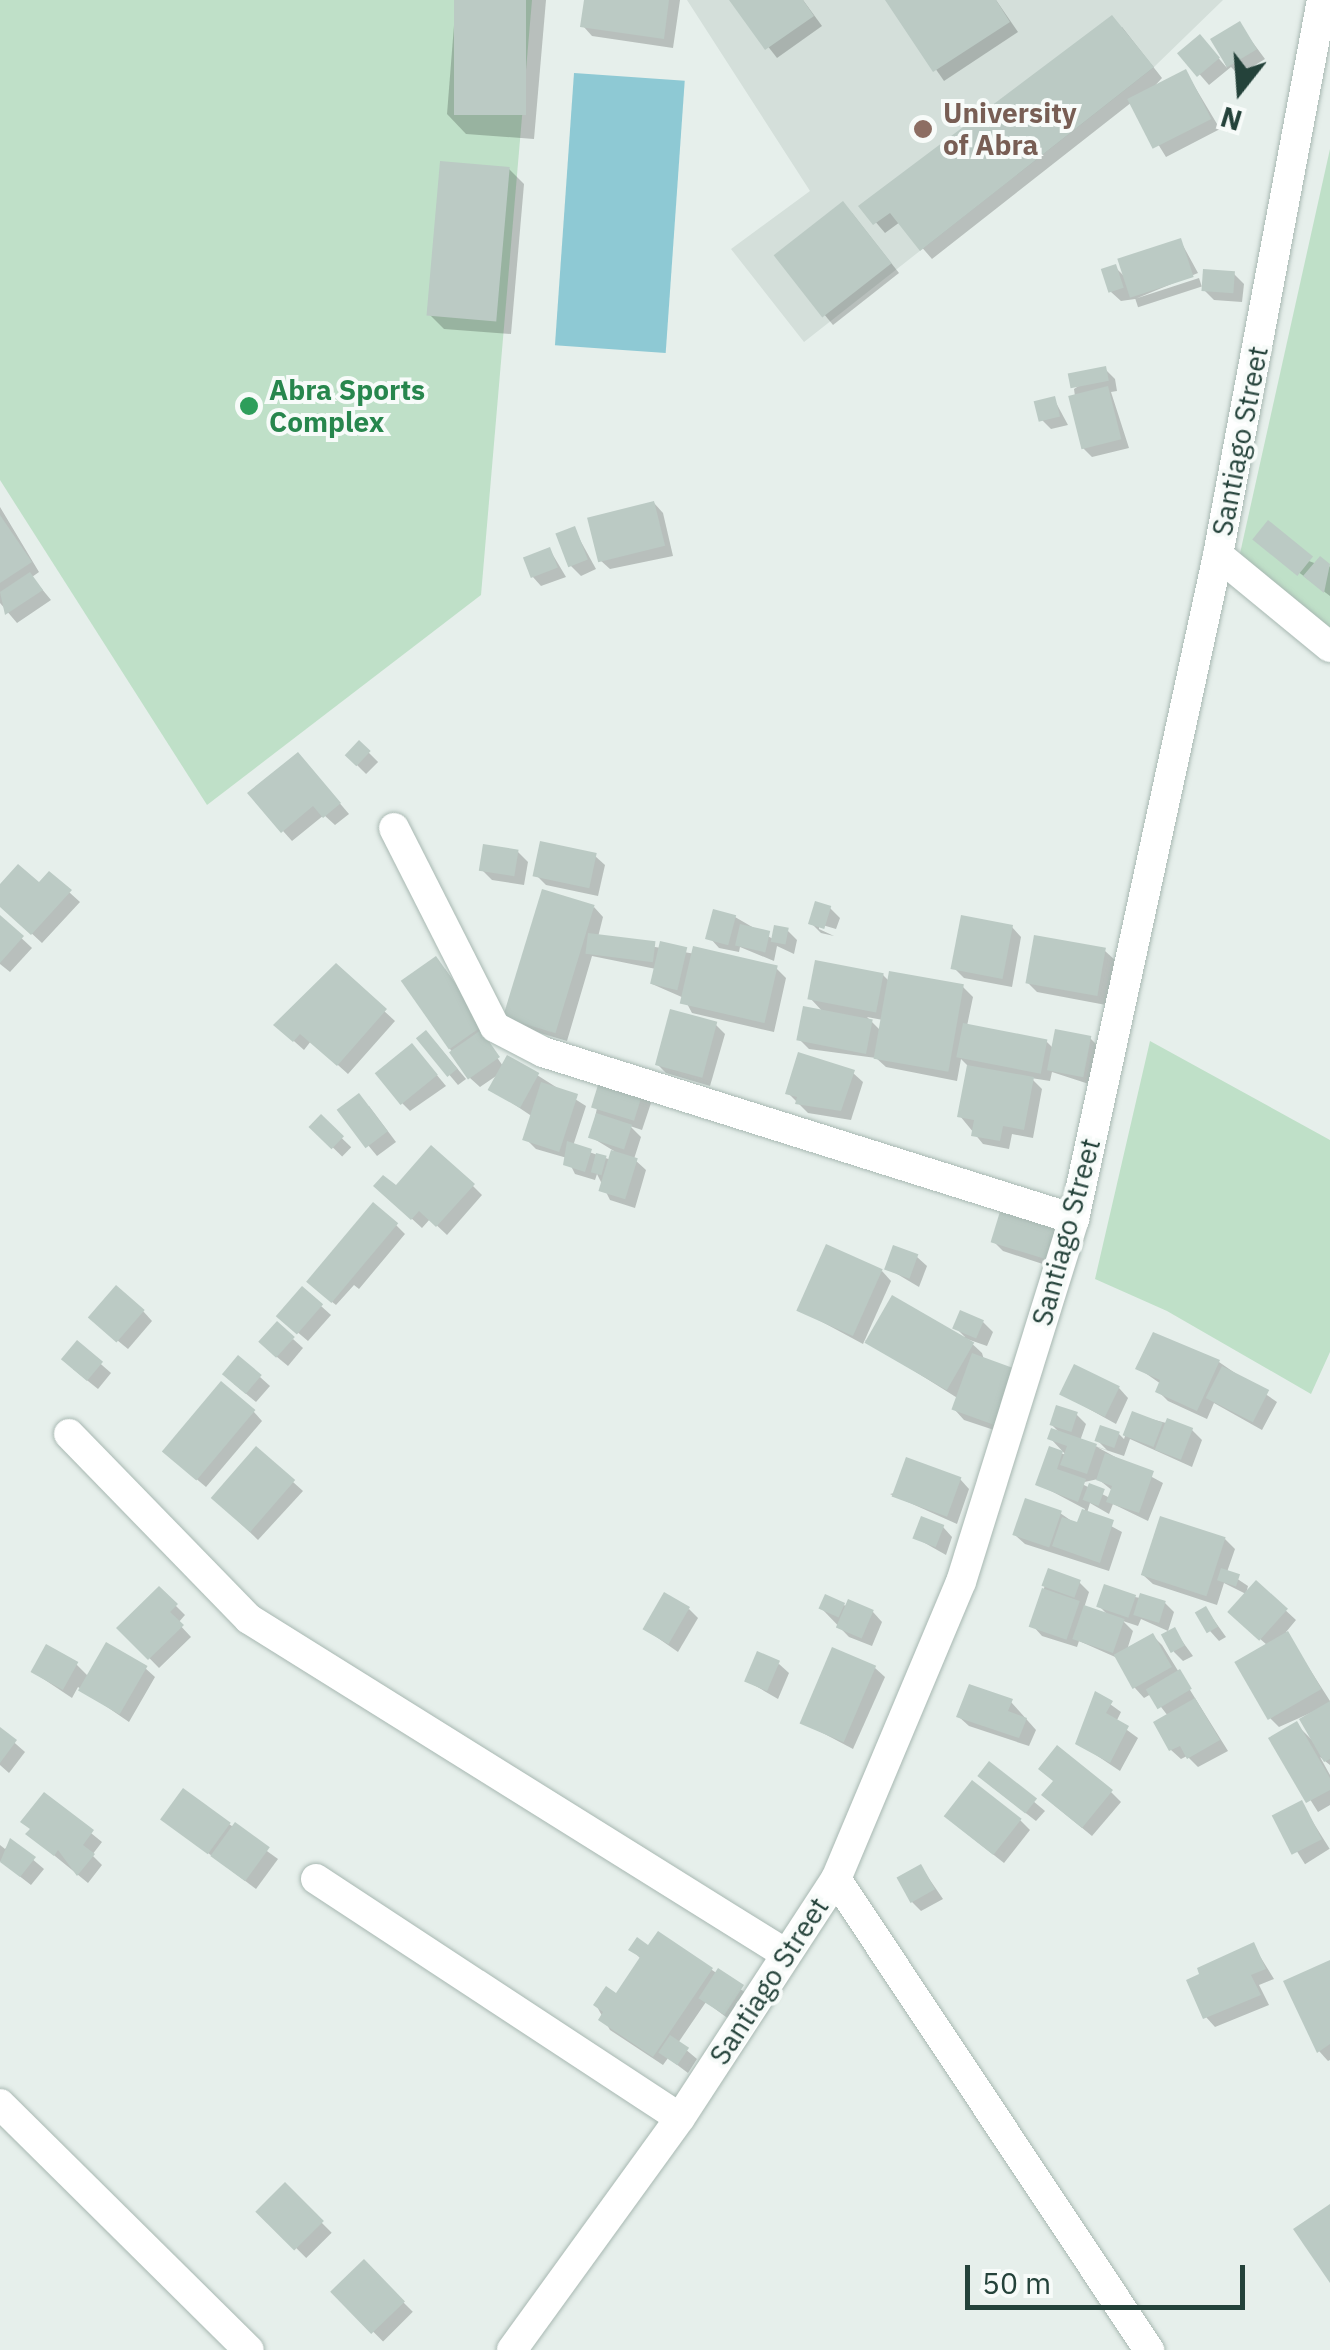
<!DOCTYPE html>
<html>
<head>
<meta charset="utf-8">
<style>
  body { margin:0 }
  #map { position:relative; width:1330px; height:2350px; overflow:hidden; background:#e6efeb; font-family:"IBM Plex Sans",sans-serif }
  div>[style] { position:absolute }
  .built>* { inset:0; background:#d4dfda }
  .green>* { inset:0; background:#bfe0c8 }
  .water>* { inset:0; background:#8ec9d4; transform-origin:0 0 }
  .shadow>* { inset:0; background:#0003; transform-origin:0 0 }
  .building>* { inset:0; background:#bbcac4; transform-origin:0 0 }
  .roads { filter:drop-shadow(0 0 2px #a8b8b2) drop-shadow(0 0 2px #a8b8b2) }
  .street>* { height:30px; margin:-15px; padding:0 15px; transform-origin:15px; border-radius:15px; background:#fff }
  .secondary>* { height:30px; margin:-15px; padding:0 15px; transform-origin:15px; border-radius:15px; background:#fff }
  .dots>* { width:28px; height:28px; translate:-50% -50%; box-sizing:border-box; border:5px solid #f7fbf9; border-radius:50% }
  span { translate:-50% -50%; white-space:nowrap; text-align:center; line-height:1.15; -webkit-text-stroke:8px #f7fbf9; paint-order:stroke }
  .education-label { font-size:28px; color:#785e54; font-weight:700 }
  .left { translate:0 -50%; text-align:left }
  .leisure-label { font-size:28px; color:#27864d; font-weight:700 }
  .street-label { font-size:28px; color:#24423a }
  .north { position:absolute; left:1190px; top:40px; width:100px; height:100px; -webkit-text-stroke:8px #f7fbf9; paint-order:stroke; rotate:197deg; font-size:28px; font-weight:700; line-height:40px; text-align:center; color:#24423a }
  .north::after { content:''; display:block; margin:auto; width:35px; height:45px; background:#24423a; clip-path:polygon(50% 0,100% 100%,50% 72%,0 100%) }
  .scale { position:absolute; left:965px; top:2265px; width:280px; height:45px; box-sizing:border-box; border:5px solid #24423a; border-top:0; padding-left:12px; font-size:30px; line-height:35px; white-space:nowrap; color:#24423a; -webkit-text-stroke:8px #f7fbf9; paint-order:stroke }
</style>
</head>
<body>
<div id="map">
  <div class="built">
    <i style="clip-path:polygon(687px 0,1223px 0,1154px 67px,804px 342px,731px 249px,810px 191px)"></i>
  </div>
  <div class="green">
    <i style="clip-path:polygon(0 0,532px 0,481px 595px,207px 805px,0 480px)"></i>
    <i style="clip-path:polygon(1330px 149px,1330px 629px,1239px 558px)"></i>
    <i style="clip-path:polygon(1150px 1041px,1330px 1140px,1330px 1352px,1311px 1394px,1167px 1311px,1095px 1279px)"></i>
  </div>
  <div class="water">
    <i style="left:574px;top:73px;width:111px;height:273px;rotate:4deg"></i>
  </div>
  <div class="shadow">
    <i style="clip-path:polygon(456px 0,546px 0,534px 139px,466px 134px,447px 114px)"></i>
    <i style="clip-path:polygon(586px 0,680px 0,673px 48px,592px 36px,583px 26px)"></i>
    <i style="clip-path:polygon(732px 0,803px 0,822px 26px,777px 58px)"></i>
    <i style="clip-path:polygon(888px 0,996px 0,1018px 32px,944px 81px)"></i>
    <i style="clip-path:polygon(1239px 24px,1265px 59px,1239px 75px,1231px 67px,1209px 85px,1181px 53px,1209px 47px,1227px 68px,1214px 40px)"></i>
    <i style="clip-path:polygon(1122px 27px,1162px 78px,1150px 91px,1186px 72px,1220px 129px,1166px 157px,1132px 102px,932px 259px,900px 222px,885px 233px,862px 206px)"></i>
    <i style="clip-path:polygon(509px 169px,524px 184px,511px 334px,444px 329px,429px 314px)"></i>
    <i style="clip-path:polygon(852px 213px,899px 273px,833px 325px,776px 256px)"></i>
    <i style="clip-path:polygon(1180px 240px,1198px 273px,1135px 299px,1121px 301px,1111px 292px,1115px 267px,1126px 278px)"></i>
    <i style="clip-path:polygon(1234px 274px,1244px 284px,1242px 302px,1214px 300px,1204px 290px)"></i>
    <i style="left:1199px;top:278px;width:9px;height:67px;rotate:72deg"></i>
    <i style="clip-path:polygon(1105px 369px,1115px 379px,1117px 391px,1111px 392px,1129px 448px,1092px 457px,1082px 447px,1074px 389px)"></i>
    <i style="clip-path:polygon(1054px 399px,1068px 425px,1051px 429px,1041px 419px)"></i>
    <i style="clip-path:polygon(654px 503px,663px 513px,673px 556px,610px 569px,600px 560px)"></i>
    <i style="clip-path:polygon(0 507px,39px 572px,32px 577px,51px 600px,17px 623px,0 603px)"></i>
    <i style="clip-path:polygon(574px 529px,596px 569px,581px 576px,571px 566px)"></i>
    <i style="clip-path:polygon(1260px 543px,1317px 564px,1321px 559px,1330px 567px,1330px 596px)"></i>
    <i style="clip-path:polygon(550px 550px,566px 577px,541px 586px,532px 576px)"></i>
    <i style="left:359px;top:743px;width:27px;height:17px;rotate:45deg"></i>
    <i style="clip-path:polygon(307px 765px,349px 814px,335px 825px,324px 815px,292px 841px,283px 831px)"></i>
    <i style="clip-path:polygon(518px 852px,528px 862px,524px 885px,492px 880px,482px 870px)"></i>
    <i style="clip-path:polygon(595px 856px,605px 865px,598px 896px,546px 885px,536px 875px)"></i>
    <i style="clip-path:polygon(49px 874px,80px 902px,42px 943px,0 904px,0 887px,39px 886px)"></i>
    <i style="clip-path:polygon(594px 907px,603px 917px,598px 937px,776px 968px,786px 978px,774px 1032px,692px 1013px,684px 998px,652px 984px,656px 969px,592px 956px,567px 1041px,516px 1026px,507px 1017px)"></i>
    <i style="clip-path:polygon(830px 908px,840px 918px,836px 929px,819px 924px,819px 929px,834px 936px,821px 933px,811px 923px)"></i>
    <i style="clip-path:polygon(735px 917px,773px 939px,787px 930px,797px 940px,794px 954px,777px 946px,774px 961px,740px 947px,739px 952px,719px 948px,710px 938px)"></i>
    <i style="clip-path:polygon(0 918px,32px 948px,10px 972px,0 964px)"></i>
    <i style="clip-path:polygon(1012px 927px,1021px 937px,1012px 987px,964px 978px,954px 968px)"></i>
    <i style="clip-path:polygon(1105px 951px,1115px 960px,1106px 1005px,1037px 992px,1027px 982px)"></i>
    <i style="clip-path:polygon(336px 967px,395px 1021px,348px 1074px,311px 1041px,304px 1050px,286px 1034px)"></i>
    <i style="clip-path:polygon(445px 969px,492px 1035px,485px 1040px,505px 1069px,537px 1075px,586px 1106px,573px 1146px,611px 1160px,614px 1151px,591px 1137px,603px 1079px,652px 1100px,642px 1130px,630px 1126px,641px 1137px,634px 1159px,646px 1170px,635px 1208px,610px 1200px,597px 1174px,595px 1180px,575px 1174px,567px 1158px,536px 1149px,526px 1139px,533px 1117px,491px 1089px,499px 1074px,480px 1087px,470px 1078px,404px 982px)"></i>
    <i style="clip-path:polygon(evenodd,883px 975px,890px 982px,963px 987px,973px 997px,967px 1026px,1046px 1041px,1053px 1048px,1090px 1038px,1100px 1048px,1092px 1085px,1052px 1072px,1050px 1081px,1031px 1078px,1042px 1089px,1033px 1138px,1012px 1134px,1009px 1149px,983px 1144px,960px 1116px,969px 1067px,961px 1059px,957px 1081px,886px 1067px,876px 1058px,809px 1049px,799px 1039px,824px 1013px,810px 998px,883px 975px,867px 1017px,883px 1020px,881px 1031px,867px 1017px)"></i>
    <i style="clip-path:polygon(716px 1025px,725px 1034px,710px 1086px,666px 1073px,656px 1063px)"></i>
    <i style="clip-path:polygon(419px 1039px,436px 1043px,466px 1079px,458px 1085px)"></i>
    <i style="clip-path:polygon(421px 1056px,446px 1086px,410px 1111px,400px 1101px)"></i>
    <i style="clip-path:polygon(853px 1073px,863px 1082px,851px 1120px,808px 1113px,788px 1093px)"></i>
    <i style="clip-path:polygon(369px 1106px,396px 1142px,377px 1156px,340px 1111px)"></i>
    <i style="left:321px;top:1118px;width:42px;height:13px;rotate:44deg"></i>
    <i style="clip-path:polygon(473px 1186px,482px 1195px,447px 1235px,430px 1219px,422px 1228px,386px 1195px,396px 1188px)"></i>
    <i style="clip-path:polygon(1004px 1208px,1055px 1268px,1003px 1251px,993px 1241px)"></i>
    <i style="clip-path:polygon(396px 1225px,405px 1234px,359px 1289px,354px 1285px,336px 1305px,316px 1289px)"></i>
    <i style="clip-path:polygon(917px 1257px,927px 1266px,919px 1287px,887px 1268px)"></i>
    <i style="clip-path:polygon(882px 1271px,891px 1281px,863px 1344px,800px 1310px)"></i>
    <i style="clip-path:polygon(321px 1306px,331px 1315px,308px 1341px,289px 1325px)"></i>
    <i style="clip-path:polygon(143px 1311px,152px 1321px,128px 1349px,101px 1327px)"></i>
    <i style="clip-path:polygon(983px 1322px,993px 1332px,987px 1346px,967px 1339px,982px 1353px,1006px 1434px,964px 1420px,955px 1410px,959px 1399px,865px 1340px,965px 1337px,956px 1328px)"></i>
    <i style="clip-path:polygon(293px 1339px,303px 1348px,288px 1366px,271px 1352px)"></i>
    <i style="clip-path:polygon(77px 1343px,111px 1373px,98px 1389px,73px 1369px)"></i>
    <i style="clip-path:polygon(1219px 1362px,1277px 1402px,1262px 1430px,1214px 1403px,1207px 1419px,1168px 1401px,1158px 1391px,1161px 1384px,1138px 1368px)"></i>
    <i style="clip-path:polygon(260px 1377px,270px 1386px,256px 1402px,234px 1384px)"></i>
    <i style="clip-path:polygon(1119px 1388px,1128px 1398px,1116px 1424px,1062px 1394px)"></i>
    <i style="clip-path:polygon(253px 1411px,262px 1421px,206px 1487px,174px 1460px)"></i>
    <i style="clip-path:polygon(evenodd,1076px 1414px,1086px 1424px,1080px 1441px,1107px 1450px,1098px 1441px,1119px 1434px,1124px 1439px,1133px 1414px,1192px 1430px,1202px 1440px,1192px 1467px,1130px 1439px,1124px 1456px,1097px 1447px,1163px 1483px,1148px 1521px,1113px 1504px,1109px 1514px,1090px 1503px,1087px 1513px,1122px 1532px,1109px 1571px,1025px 1544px,1015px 1535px,1060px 1513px,1079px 1526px,1085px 1509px,1038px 1484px,1050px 1449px,1066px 1455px,1050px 1438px,1062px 1435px,1052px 1425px,1076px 1414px,1098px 1479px,1113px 1491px,1110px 1498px,1080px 1483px,1098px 1479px)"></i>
    <i style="clip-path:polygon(960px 1479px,969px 1489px,957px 1524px,890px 1494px)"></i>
    <i style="clip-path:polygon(293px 1482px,303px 1491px,258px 1540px,213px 1497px)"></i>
    <i style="clip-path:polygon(943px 1527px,952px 1537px,946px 1555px,916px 1538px)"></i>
    <i style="clip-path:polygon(1225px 1539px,1235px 1549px,1227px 1572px,1248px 1586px,1246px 1594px,1224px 1583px,1217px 1605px,1153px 1584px,1143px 1575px)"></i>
    <i style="clip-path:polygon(1049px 1571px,1079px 1582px,1089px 1592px,1084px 1608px,1109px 1616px,1099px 1606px,1135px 1597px,1165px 1603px,1174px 1612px,1168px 1631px,1141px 1619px,1138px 1626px,1123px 1621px,1133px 1631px,1127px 1650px,1153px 1636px,1162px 1645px,1228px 1751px,1198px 1767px,1187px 1756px,1181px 1759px,1171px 1750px,1168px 1716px,1151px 1694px,1144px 1698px,1135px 1688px,1122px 1660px,1079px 1641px,1077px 1647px,1042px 1636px,1033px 1626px)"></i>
    <i style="clip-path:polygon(1257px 1584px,1296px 1620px,1286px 1632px,1330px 1701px,1330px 1765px,1320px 1757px,1330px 1775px,1330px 1805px,1318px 1812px,1272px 1739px,1296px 1724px,1312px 1740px,1326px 1706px,1279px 1727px,1270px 1718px,1267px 1645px,1241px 1622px)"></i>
    <i style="clip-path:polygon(159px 1589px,185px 1615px,178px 1623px,191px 1637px,159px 1668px,120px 1628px)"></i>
    <i style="clip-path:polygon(843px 1605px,873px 1612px,882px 1622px,872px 1646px,849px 1637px,822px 1609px)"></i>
    <i style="clip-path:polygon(689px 1609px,698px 1618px,678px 1652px,645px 1629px)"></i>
    <i style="clip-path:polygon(1206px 1609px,1226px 1637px,1219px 1641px,1210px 1631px)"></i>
    <i style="clip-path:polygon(1174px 1630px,1193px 1656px,1183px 1661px,1174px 1652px)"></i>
    <i style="clip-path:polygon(76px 1664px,89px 1677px,145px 1668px,155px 1677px,129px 1722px,78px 1687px,72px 1698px,33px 1672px)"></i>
    <i style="clip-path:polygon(779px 1664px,789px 1673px,778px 1699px,747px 1681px)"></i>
    <i style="clip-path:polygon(875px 1668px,885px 1677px,853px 1749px,802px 1722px)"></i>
    <i style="clip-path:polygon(1096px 1694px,1121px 1712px,1116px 1722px,1138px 1738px,1120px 1771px,1078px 1743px)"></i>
    <i style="clip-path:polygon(1011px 1702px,1036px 1730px,1029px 1746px,969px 1726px,959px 1717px)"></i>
    <i style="clip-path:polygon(0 1730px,25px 1752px,9px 1773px,0 1765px)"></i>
    <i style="clip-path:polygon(990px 1765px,1045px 1811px,1036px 1821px,991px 1786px)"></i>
    <i style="clip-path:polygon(1111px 1792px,1121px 1802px,1092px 1836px,1054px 1805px)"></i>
    <i style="clip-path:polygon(44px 1795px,102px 1842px,92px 1855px,102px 1865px,88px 1883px,28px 1834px)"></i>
    <i style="left:1301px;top:1803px;width:54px;height:29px;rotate:58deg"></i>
    <i style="clip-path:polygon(164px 1820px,229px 1824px,278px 1859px,256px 1889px)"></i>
    <i style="clip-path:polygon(1020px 1820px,1030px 1830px,1004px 1863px,957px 1826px)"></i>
    <i style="clip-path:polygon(11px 1841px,44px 1869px,31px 1885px,0 1861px,0 1845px,5px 1849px)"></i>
    <i style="clip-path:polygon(921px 1867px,943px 1899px,921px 1911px,911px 1901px)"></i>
    <i style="clip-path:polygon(1253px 1945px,1274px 1979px,1259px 1985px,1269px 2005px,1215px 2027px,1206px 2017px)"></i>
    <i style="clip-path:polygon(649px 1949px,712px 1970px,752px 1997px,734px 2023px,706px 2002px,678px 2043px,697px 2059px,688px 2073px,668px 2058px,663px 2065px,610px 2030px,596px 2005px,617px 1997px,642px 1960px,632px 1950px)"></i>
    <i style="clip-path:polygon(1330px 1963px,1330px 2060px,1328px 2061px,1319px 2051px)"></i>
    <i style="left:285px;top:2186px;width:66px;height:36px;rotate:45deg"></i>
    <i style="left:364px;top:2263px;width:69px;height:42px;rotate:45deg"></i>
  </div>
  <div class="building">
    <i style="left:454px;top:0;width:72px;height:115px"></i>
    <i style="clip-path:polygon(584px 0,669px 0,664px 39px,580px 27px)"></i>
    <i style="clip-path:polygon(729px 0,803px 0,814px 16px,765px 50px)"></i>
    <i style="clip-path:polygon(885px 0,996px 0,1010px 22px,933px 72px)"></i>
    <i style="clip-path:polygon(1112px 15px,1154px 67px,920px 251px,890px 213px,873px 225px,858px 206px)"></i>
    <i style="left:1240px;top:21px;width:33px;height:35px;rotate:59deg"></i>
    <i style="left:1200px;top:34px;width:31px;height:30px;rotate:50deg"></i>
    <i style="left:1186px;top:69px;width:56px;height:66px;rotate:63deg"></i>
    <i style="left:440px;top:161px;width:70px;height:155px;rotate:5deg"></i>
    <i style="left:843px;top:201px;width:79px;height:88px;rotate:52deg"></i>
    <i style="left:1181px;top:238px;width:41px;height:67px;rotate:72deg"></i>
    <i style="left:1116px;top:264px;width:25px;height:16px;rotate:72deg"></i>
    <i style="left:1203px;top:269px;width:32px;height:22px;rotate:4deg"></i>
    <i style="left:1106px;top:366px;width:15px;height:39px;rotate:79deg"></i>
    <i style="left:1108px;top:386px;width:55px;height:41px;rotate:76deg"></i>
    <i style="left:1055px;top:396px;width:21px;height:22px;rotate:76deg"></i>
    <i style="left:654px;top:501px;width:46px;height:69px;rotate:76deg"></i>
    <i style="clip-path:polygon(0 515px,32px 562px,0 583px)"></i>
    <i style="left:1268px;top:520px;width:58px;height:25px;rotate:39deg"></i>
    <i style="left:575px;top:526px;width:36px;height:21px;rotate:69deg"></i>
    <i style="left:550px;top:547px;width:22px;height:29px;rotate:69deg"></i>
    <i style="clip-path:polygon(1320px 556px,1330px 564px,1324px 593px,1303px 576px)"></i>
    <i style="clip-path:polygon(30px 572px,43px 590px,5px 615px,0 592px)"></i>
    <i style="left:359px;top:740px;width:16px;height:21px;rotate:43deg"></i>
    <i style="clip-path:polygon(298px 752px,341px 803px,323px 818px,313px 806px,281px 833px,247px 793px)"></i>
    <i style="left:540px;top:841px;width:58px;height:36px;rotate:12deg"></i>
    <i style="left:483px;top:844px;width:36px;height:27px;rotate:9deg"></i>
    <i style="clip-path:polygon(18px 864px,39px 882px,49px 871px,72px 890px,31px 935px,0 907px,0 884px)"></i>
    <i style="left:542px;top:889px;width:55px;height:134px;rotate:17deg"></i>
    <i style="left:815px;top:901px;width:17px;height:24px;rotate:17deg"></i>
    <i style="left:713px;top:909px;width:24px;height:31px;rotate:15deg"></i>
    <i style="clip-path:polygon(0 915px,24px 936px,0 963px)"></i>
    <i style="left:961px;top:915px;width:53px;height:55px;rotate:11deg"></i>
    <i style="left:740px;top:924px;width:31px;height:22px;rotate:13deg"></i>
    <i style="left:774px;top:925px;width:15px;height:17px;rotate:11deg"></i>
    <i style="left:588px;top:933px;width:68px;height:21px;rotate:7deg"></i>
    <i style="left:1034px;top:935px;width:73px;height:49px;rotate:10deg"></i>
    <i style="left:660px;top:941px;width:28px;height:44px;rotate:13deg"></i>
    <i style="left:693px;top:946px;width:87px;height:59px;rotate:13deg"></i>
    <i style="left:436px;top:956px;width:84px;height:43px;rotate:55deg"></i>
    <i style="left:815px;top:960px;width:70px;height:40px;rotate:11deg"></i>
    <i style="clip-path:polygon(336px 963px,387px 1009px,337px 1066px,300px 1034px,293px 1042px,273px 1025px)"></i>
    <i style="left:889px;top:971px;width:76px;height:89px;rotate:10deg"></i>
    <i style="left:803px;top:1006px;width:71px;height:35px;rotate:11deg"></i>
    <i style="left:670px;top:1009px;width:49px;height:58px;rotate:15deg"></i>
    <i style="left:963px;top:1023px;width:86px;height:35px;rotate:11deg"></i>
    <i style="left:1055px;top:1029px;width:37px;height:42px;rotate:11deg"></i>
    <i style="left:426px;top:1030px;width:50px;height:13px;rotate:51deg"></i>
    <i style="left:481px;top:1030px;width:33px;height:39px;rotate:55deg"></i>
    <i style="left:412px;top:1043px;width:41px;height:48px;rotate:51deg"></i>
    <i style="clip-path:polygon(798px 1052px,855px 1070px,841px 1111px,795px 1104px,797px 1097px,785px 1094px)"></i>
    <i style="left:507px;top:1055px;width:37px;height:40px;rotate:29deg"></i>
    <i style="clip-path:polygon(967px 1065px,1034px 1077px,1024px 1130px,1003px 1126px,1000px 1141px,971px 1136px,974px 1120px,957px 1117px)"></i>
    <i style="left:601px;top:1075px;width:45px;height:34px;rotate:17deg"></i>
    <i style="left:541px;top:1082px;width:39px;height:61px;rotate:18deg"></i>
    <i style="left:359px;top:1093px;width:48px;height:28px;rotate:53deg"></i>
    <i style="left:596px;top:1113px;width:38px;height:26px;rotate:18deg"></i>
    <i style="left:321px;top:1114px;width:32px;height:18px;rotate:44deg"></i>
    <i style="clip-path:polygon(567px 1141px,592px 1149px,585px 1172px,563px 1165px)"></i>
    <i style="clip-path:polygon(431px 1145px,475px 1184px,436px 1227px,419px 1211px,411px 1220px,373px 1186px,383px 1175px,396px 1185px)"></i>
    <i style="left:611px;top:1150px;width:28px;height:43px;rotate:17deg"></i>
    <i style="left:596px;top:1153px;width:11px;height:20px;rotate:15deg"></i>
    <i style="left:373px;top:1202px;width:33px;height:104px;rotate:40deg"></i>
    <i style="left:1002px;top:1205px;width:59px;height:39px;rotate:17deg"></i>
    <i style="left:826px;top:1244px;width:62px;height:73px;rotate:24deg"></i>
    <i style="left:893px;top:1245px;width:27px;height:26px;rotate:20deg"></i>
    <i style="left:116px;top:1285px;width:38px;height:43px;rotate:41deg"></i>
    <i style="left:302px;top:1286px;width:28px;height:40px;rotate:41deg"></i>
    <i style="left:892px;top:1295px;width:95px;height:55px;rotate:30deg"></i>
    <i style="left:960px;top:1310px;width:26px;height:20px;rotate:23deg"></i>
    <i style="left:277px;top:1321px;width:24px;height:28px;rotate:42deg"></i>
    <i style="clip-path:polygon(1153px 1332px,1220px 1360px,1197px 1411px,1155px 1392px,1160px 1380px,1135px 1369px)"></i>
    <i style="left:77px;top:1340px;width:34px;height:25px;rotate:40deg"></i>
    <i style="left:972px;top:1353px;width:48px;height:60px;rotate:20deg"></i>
    <i style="left:238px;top:1355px;width:31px;height:25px;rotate:40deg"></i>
    <i style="left:1074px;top:1364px;width:51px;height:34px;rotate:26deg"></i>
    <i style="left:1222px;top:1366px;width:53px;height:36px;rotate:27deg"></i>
    <i style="left:221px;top:1381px;width:45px;height:92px;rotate:40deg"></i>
    <i style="left:1056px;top:1405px;width:23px;height:21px;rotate:18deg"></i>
    <i style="left:1132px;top:1411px;width:33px;height:26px;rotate:21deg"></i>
    <i style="left:1167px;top:1418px;width:28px;height:34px;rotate:21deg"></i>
    <i style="left:1100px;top:1425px;width:21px;height:17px;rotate:19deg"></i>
    <i style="clip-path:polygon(1051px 1428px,1097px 1444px,1087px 1474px,1060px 1465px,1067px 1446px,1047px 1439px)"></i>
    <i style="left:256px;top:1446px;width:52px;height:69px;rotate:41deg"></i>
    <i style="clip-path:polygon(1049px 1446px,1063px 1451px,1057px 1469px,1086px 1479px,1078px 1502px,1035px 1485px)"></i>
    <i style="clip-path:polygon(1105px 1453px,1154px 1471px,1139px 1513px,1106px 1502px,1112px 1486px,1096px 1480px)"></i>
    <i style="left:906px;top:1457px;width:59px;height:42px;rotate:20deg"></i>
    <i style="left:1089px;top:1483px;width:17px;height:18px;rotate:21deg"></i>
    <i style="left:1025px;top:1498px;width:39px;height:39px;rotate:19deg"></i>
    <i style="clip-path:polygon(1082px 1509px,1114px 1520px,1100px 1563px,1052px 1546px,1062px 1517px,1077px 1522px)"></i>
    <i style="left:921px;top:1516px;width:25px;height:24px;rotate:21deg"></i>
    <i style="left:1160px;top:1516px;width:69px;height:62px;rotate:18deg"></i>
    <i style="left:1048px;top:1568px;width:35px;height:19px;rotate:20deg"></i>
    <i style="left:1221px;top:1568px;width:20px;height:13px;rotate:18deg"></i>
    <i style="left:1256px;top:1580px;width:43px;height:43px;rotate:42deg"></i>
    <i style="left:1104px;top:1584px;width:34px;height:24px;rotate:19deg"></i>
    <i style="clip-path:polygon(159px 1586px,178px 1604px,170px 1612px,184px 1625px,148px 1660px,116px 1628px)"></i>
    <i style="left:1042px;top:1588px;width:40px;height:41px;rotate:19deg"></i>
    <i style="left:664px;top:1592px;width:30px;height:43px;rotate:30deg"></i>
    <i style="left:1140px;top:1593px;width:27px;height:23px;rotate:17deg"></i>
    <i style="left:825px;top:1594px;width:22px;height:16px;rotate:24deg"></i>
    <i style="left:848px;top:1599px;width:28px;height:31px;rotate:23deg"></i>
    <i style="left:1084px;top:1605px;width:43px;height:36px;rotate:19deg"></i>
    <i style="left:1206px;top:1606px;width:24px;height:13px;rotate:60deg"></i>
    <i style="left:1175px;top:1627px;width:21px;height:16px;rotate:62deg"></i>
    <i style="left:1288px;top:1631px;width:67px;height:62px;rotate:60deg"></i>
    <i style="left:1153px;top:1633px;width:39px;height:45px;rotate:61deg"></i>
    <i style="left:106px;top:1642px;width:48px;height:56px;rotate:30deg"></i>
    <i style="left:46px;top:1644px;width:37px;height:32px;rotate:29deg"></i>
    <i style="left:832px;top:1647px;width:48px;height:83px;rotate:23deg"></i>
    <i style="left:757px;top:1651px;width:25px;height:33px;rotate:23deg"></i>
    <i style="left:1180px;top:1669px;width:23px;height:40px;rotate:59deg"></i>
    <i style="clip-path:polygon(969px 1684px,1013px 1699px,1008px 1711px,1027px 1718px,1019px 1738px,956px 1717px)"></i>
    <i style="clip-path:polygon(1095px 1691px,1113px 1701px,1106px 1713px,1129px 1726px,1110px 1763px,1075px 1744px)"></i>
    <i style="clip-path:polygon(1195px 1698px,1220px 1740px,1187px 1759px,1180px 1746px,1169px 1751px,1153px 1722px)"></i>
    <i style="clip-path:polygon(1330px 1701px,1330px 1759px,1324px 1762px,1299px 1719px)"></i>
    <i style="clip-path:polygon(1297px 1721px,1330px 1778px,1330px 1790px,1306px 1803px,1268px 1738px)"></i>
    <i style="clip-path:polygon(0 1727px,17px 1740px,0 1763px)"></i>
    <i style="clip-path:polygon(1057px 1745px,1113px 1790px,1082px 1828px,1041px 1795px,1053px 1781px,1038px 1769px)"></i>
    <i style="left:989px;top:1761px;width:61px;height:19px;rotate:38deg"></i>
    <i style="left:972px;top:1780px;width:63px;height:46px;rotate:38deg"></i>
    <i style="left:183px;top:1788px;width:59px;height:39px;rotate:36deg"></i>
    <i style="clip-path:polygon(44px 1792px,94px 1830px,83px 1845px,95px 1854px,77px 1876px,58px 1850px,54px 1856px,25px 1834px,30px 1829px,20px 1822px)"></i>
    <i style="left:1302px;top:1800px;width:44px;height:34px;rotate:63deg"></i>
    <i style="left:235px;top:1822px;width:43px;height:42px;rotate:36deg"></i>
    <i style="clip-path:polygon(10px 1838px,36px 1857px,20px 1877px,0 1862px)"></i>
    <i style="left:921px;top:1864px;width:29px;height:28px;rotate:61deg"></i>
    <i style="clip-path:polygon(658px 1931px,713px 1968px,653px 2057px,598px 2020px,603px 2012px,593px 2005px,606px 1986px,616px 1993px,640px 1957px,628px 1950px,637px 1937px,648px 1945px)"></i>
    <i style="clip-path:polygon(1254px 1942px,1266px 1969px,1251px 1975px,1261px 1995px,1203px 2019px,1186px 1980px,1199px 1974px,1197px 1968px)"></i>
    <i style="clip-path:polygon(1330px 1960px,1330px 2044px,1317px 2053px,1283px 1981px)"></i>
    <i style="left:718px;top:1968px;width:31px;height:36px;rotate:33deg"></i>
    <i style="left:670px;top:2035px;width:23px;height:21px;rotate:34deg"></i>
    <i style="left:285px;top:2182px;width:55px;height:42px;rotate:45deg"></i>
    <i style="clip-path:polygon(1330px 2204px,1330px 2283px,1293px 2229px)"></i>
    <i style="left:364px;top:2259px;width:59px;height:47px;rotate:46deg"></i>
  </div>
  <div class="roads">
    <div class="street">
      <i style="left:1218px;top:555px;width:145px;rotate:39.4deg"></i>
      <i style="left:394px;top:828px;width:223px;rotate:63.1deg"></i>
      <i style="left:495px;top:1027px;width:54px;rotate:27.5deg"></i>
      <i style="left:543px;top:1052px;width:557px;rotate:17.46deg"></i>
      <i style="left:69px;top:1434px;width:258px;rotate:45.8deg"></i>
      <i style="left:249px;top:1619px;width:633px;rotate:31.96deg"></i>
      <i style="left:316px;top:1879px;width:435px;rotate:33.3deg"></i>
      <i style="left:836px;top:1879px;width:566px;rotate:56.39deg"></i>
      <i style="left:0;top:2104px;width:350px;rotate:44.7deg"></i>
    </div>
    <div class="secondary">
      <i style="left:512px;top:2350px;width:286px;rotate:-54.1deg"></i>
      <i style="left:680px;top:2118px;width:285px;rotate:-56.9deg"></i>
      <i style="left:836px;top:1879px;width:322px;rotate:-67.2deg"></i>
      <i style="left:961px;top:1582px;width:380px;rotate:-72.7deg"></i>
      <i style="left:1074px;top:1219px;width:679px;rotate:-77.76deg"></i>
      <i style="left:1218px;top:555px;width:565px;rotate:-79.39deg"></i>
    </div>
  </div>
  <div class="dots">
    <i style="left:923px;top:129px;background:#8d6e63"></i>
    <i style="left:249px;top:406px;background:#2e9e5b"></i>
  </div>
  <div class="education-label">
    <span class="left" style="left:943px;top:129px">University<br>of Abra</span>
  </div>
  <div class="leisure-label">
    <span class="left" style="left:269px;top:406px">Abra Sports<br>Complex</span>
  </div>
  <div class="street-label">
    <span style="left:1240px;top:441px;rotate:-79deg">Santiago Street</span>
    <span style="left:1066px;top:1232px;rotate:-75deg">Santiago Street</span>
    <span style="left:769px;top:1981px;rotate:-57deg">Santiago Street</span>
  </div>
  <div class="north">N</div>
  <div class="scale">50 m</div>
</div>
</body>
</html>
